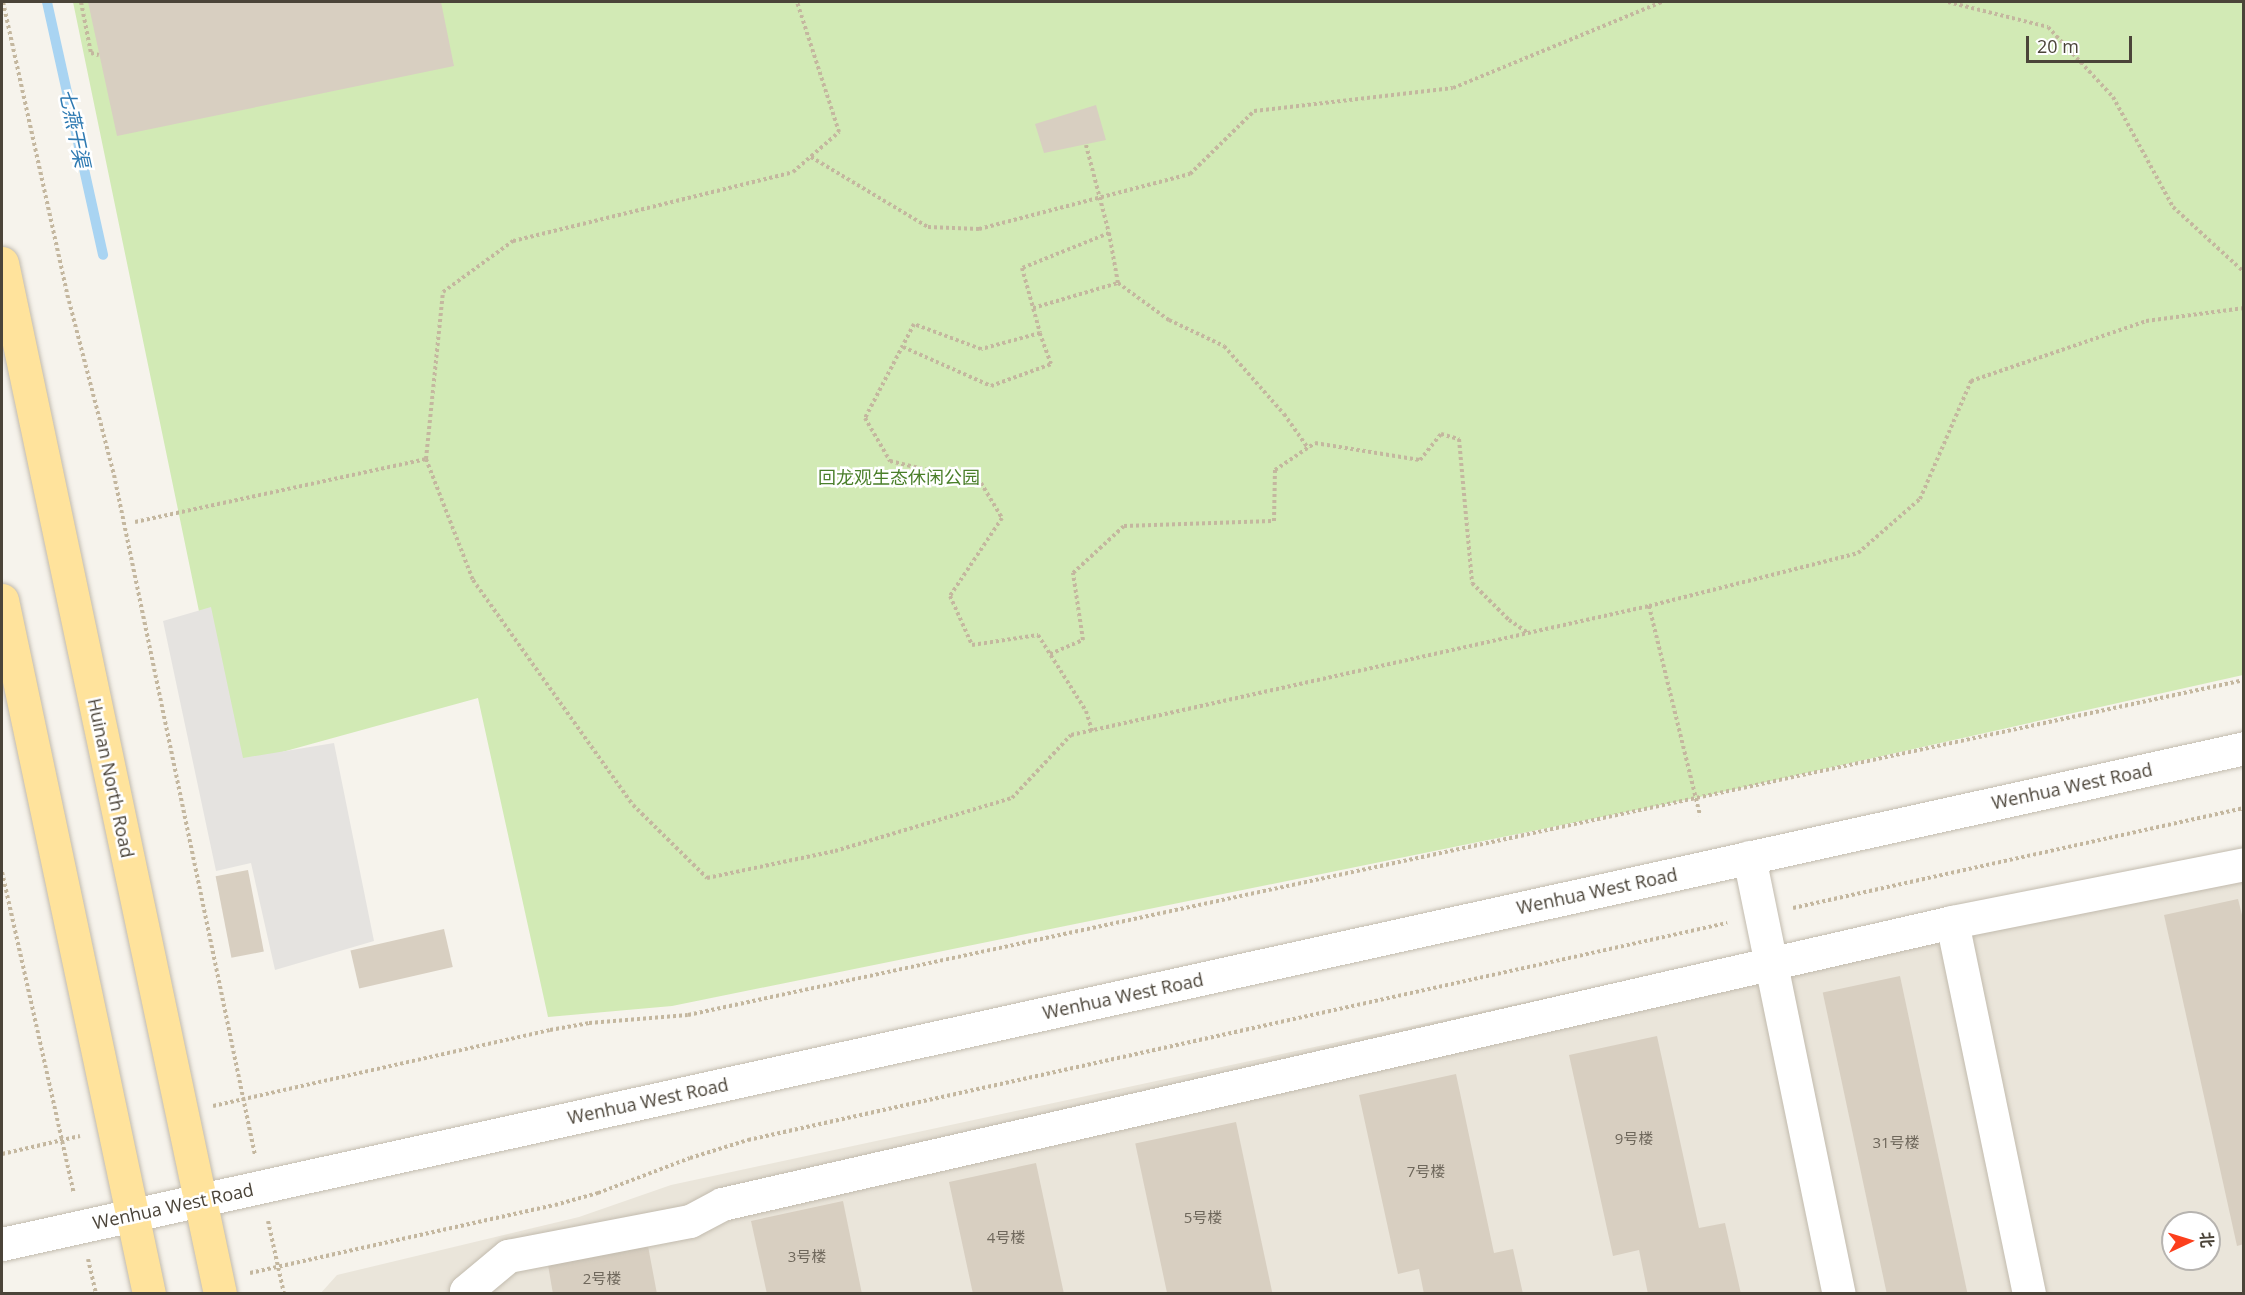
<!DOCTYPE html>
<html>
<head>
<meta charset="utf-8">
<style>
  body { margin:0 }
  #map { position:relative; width:2245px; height:1295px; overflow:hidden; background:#f6f3ec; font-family:"Open Sans","Noto Sans SC",sans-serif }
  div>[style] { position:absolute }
  .residential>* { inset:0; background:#eae5da }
  .green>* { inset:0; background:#d2eab5 }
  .parking>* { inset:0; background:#e5e3e0 }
  .stream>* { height:10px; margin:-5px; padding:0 5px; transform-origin:5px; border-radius:5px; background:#a9d4f2 }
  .building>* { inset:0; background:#d8cfc1; transform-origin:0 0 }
  .path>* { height:4px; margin-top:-2px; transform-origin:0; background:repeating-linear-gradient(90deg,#c4b79f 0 3px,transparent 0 6px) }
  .roads { filter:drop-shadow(0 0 2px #c2bbae) drop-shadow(0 0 2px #c2bbae) }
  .minor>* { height:33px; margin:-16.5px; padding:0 16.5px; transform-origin:16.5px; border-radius:16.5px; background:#fff }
  .tertiary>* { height:33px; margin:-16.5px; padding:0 16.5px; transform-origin:16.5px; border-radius:16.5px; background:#fff }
  .primary>* { height:33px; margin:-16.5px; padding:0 16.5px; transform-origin:16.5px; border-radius:16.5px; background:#ffe39c }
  span { translate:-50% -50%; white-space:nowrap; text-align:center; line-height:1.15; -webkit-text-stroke:5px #fff; paint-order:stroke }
  .number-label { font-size:15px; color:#6e675b }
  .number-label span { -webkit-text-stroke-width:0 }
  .park-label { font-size:18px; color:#4a7f2a }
  .street-label { font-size:18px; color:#4b4439 }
  .water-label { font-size:20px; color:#2e7ab2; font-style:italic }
  .frame { position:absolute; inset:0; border:3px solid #4b4439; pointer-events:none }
  .north { position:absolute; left:2161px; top:1211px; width:60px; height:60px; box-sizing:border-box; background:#fff; border:2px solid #b7b4b0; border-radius:50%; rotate:86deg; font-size:16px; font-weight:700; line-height:24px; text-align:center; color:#4b4439 }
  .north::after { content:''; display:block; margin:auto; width:21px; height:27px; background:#fc3f1d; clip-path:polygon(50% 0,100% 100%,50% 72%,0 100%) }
  .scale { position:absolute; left:2026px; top:36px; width:106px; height:27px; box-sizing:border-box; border:3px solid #4b4439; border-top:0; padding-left:8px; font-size:18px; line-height:21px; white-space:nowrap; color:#4b4439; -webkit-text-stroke:4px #fff; paint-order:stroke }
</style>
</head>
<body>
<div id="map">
  <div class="residential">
    <i style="clip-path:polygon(evenodd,2243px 848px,2243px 1293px,320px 1294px,337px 1275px,579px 1217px,671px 1185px,2243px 848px,2173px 1223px,2209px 1223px,2209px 1259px,2173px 1259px,2173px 1223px)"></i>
  </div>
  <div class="green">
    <i style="clip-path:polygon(73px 2px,2243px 2px,2243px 675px,1695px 798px,672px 1006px,548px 1017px,478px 698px,231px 766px)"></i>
  </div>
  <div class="parking">
    <i style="clip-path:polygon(211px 607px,243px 758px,334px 743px,374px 941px,275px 970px,251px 863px,216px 871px,163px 621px)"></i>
  </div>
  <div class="stream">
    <i style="left:47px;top:2px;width:259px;rotate:77.5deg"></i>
  </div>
  <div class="building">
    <i style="clip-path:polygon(88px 2px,441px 2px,454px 66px,117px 136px)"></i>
    <i style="clip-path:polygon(1096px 105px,1106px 140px,1044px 153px,1035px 124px)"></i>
    <i style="left:248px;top:870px;width:83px;height:33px;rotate:79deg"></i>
    <i style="clip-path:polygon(2238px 899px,2244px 923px,2244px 1244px,2237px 1246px,2164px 915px)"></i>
    <i style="left:444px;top:929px;width:39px;height:96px;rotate:77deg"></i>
    <i style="left:1900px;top:976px;width:325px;height:79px;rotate:78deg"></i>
    <i style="clip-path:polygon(1657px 1036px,1699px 1228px,1725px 1223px,1741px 1294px,1648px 1294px,1639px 1250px,1613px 1256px,1569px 1055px)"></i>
    <i style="clip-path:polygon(1456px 1074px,1494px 1253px,1513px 1249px,1523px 1294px,1424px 1294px,1419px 1269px,1398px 1274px,1359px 1095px)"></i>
    <i style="left:1236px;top:1122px;width:176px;height:103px;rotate:78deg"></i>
    <i style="clip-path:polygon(1036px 1163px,1064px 1294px,973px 1294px,949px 1182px)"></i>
    <i style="clip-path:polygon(843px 1201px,862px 1294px,767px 1294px,751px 1221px)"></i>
    <i style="clip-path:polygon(648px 1246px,657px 1294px,553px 1294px,548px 1265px)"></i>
  </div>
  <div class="path">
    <i style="left:3px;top:2px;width:306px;rotate:77.6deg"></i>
    <i style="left:69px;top:301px;width:180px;rotate:75.5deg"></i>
    <i style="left:114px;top:475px;width:694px;rotate:78.29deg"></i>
    <i style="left:81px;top:2px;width:52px;rotate:78.9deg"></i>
    <i style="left:91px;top:53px;width:8px;rotate:14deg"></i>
    <i style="left:1948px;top:2px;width:103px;rotate:14deg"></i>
    <i style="left:2048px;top:27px;width:96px;rotate:47.1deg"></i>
    <i style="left:2113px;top:97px;width:125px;rotate:61.4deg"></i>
    <i style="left:2173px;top:207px;width:96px;rotate:42.5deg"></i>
    <i style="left:1086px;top:145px;width:91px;rotate:75.4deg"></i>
    <i style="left:1109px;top:233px;width:94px;rotate:158.1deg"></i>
    <i style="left:1022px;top:268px;width:67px;rotate:74.5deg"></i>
    <i style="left:1040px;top:333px;width:61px;rotate:164.8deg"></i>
    <i style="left:981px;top:349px;width:72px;rotate:-159.5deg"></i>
    <i style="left:914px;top:324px;width:106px;rotate:117.5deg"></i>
    <i style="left:865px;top:418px;width:50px;rotate:59.8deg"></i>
    <i style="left:890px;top:461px;width:94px;rotate:13.6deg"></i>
    <i style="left:981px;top:483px;width:41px;rotate:59deg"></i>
    <i style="left:1002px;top:518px;width:94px;rotate:123.7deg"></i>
    <i style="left:950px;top:596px;width:54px;rotate:65.8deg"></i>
    <i style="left:972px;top:645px;width:67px;rotate:-8.6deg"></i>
    <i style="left:1038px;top:635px;width:90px;rotate:57.7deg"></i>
    <i style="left:1086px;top:711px;width:21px;rotate:73deg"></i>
    <i style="left:811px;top:157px;width:136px;rotate:30.9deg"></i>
    <i style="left:928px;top:227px;width:51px;rotate:2.2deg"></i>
    <i style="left:979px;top:229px;width:218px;rotate:-14.6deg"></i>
    <i style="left:1190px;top:174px;width:90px;rotate:-44.5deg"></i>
    <i style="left:1254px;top:111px;width:200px;rotate:-6.6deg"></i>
    <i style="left:1453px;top:88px;width:226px;rotate:-22.4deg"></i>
    <i style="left:1118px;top:283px;width:63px;rotate:36deg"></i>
    <i style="left:1169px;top:320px;width:61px;rotate:25.3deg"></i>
    <i style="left:1224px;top:346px;width:91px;rotate:48.6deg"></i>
    <i style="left:1284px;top:414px;width:42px;rotate:54.8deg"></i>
    <i style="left:1033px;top:308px;width:89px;rotate:-16.4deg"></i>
    <i style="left:1118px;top:283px;width:51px;rotate:-100.2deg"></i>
    <i style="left:903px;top:347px;width:96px;rotate:23.9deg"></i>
    <i style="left:991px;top:386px;width:64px;rotate:-20.1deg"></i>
    <i style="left:1051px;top:364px;width:33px;rotate:-110deg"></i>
    <i style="left:426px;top:459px;width:168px;rotate:-84.2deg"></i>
    <i style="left:443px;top:292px;width:87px;rotate:-36.1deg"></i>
    <i style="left:513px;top:241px;width:288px;rotate:-13.8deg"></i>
    <i style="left:793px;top:172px;width:61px;rotate:-41deg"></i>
    <i style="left:839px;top:132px;width:137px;rotate:-107.9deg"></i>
    <i style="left:135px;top:522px;width:298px;rotate:-12.2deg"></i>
    <i style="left:426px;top:459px;width:130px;rotate:68.8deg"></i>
    <i style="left:473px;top:580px;width:276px;rotate:54.6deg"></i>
    <i style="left:633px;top:805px;width:104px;rotate:44.6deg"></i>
    <i style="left:707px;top:878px;width:131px;rotate:-11.9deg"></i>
    <i style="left:835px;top:851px;width:185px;rotate:-16.7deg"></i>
    <i style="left:1012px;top:798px;width:86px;rotate:-46.9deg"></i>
    <i style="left:1071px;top:735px;width:592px;rotate:-12.58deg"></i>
    <i style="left:1649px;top:606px;width:216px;rotate:76.3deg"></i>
    <i style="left:1649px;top:606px;width:216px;rotate:-14.2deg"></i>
    <i style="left:1858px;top:553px;width:82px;rotate:-41.1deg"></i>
    <i style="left:1920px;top:499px;width:129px;rotate:-66.6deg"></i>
    <i style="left:1971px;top:381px;width:185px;rotate:-18.9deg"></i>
    <i style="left:2146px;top:321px;width:99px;rotate:-7.6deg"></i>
    <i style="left:1050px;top:654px;width:36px;rotate:-23deg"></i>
    <i style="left:1083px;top:640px;width:68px;rotate:-98.5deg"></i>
    <i style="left:1073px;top:573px;width:69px;rotate:-42.7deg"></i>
    <i style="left:1124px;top:526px;width:150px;rotate:-1.9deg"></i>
    <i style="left:1274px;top:521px;width:51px;rotate:-88.9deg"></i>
    <i style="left:1275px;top:470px;width:48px;rotate:-34deg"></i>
    <i style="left:1315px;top:443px;width:106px;rotate:9.2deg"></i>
    <i style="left:1420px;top:460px;width:33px;rotate:-51deg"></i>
    <i style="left:1441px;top:434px;width:19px;rotate:16deg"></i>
    <i style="left:1459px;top:439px;width:145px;rotate:84.8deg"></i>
    <i style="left:1472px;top:583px;width:52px;rotate:45deg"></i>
    <i style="left:1509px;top:620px;width:23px;rotate:34deg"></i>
    <i style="left:2px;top:872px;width:329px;rotate:77.4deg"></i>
    <i style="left:1793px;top:908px;width:462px;rotate:-12.5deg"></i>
    <i style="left:213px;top:1106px;width:345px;rotate:-12.7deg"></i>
    <i style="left:550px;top:1030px;width:40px;rotate:-10deg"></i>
    <i style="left:589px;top:1023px;width:99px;rotate:-4.6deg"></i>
    <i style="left:688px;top:1015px;width:1592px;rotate:-12.15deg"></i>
    <i style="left:2px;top:1154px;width:80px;rotate:-13deg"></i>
    <i style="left:268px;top:1221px;width:75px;rotate:77.6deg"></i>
    <i style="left:88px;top:1259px;width:36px;rotate:77deg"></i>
    <i style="left:250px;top:1273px;width:312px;rotate:-12.6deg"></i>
    <i style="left:555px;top:1205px;width:45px;rotate:-15.6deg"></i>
    <i style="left:598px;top:1193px;width:98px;rotate:-20.8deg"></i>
    <i style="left:690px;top:1158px;width:61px;rotate:-17.2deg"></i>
    <i style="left:748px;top:1140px;width:1003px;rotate:-12.5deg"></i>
  </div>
  <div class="roads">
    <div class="minor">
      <i style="left:1749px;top:857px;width:446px;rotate:78.4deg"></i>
      <i style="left:1952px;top:922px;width:298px;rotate:-11.2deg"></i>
      <i style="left:467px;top:1294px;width:3px;rotate:-108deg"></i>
      <i style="left:466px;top:1291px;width:55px;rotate:-39.8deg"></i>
      <i style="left:508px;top:1256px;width:185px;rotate:-10.9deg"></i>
      <i style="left:690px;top:1221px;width:36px;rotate:-28deg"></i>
      <i style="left:722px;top:1204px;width:1262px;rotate:-12.91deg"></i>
      <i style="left:1952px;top:922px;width:380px;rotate:78.3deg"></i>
    </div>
    <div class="tertiary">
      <i style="left:2px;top:1244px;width:2296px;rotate:-12.47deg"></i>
    </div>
    <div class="primary">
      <i style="left:2px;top:263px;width:1054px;rotate:78.06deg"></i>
      <i style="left:2px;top:600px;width:709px;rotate:78.04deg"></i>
    </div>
  </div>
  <div class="number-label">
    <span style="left:1634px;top:1139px">9号楼</span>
    <span style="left:1896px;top:1143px">31号楼</span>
    <span style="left:1426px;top:1172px">7号楼</span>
    <span style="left:1203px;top:1218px">5号楼</span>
    <span style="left:1006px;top:1238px">4号楼</span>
    <span style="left:807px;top:1257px">3号楼</span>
    <span style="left:602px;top:1279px">2号楼</span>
  </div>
  <div class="park-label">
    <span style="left:899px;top:477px">回龙观生态休闲公园</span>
  </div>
  <div class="street-label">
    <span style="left:111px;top:778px;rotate:78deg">Huinan North Road</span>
    <span style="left:2072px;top:786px;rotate:-12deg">Wenhua West Road</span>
    <span style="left:1597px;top:891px;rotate:-12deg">Wenhua West Road</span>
    <span style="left:1123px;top:996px;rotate:-12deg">Wenhua West Road</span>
    <span style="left:648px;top:1101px;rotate:-12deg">Wenhua West Road</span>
    <span style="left:173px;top:1206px;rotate:-12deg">Wenhua West Road</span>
  </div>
  <div class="water-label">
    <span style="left:75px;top:128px;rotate:78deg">七燕干渠</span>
  </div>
  <div class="frame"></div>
  <div class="north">北</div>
  <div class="scale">20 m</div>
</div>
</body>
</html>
